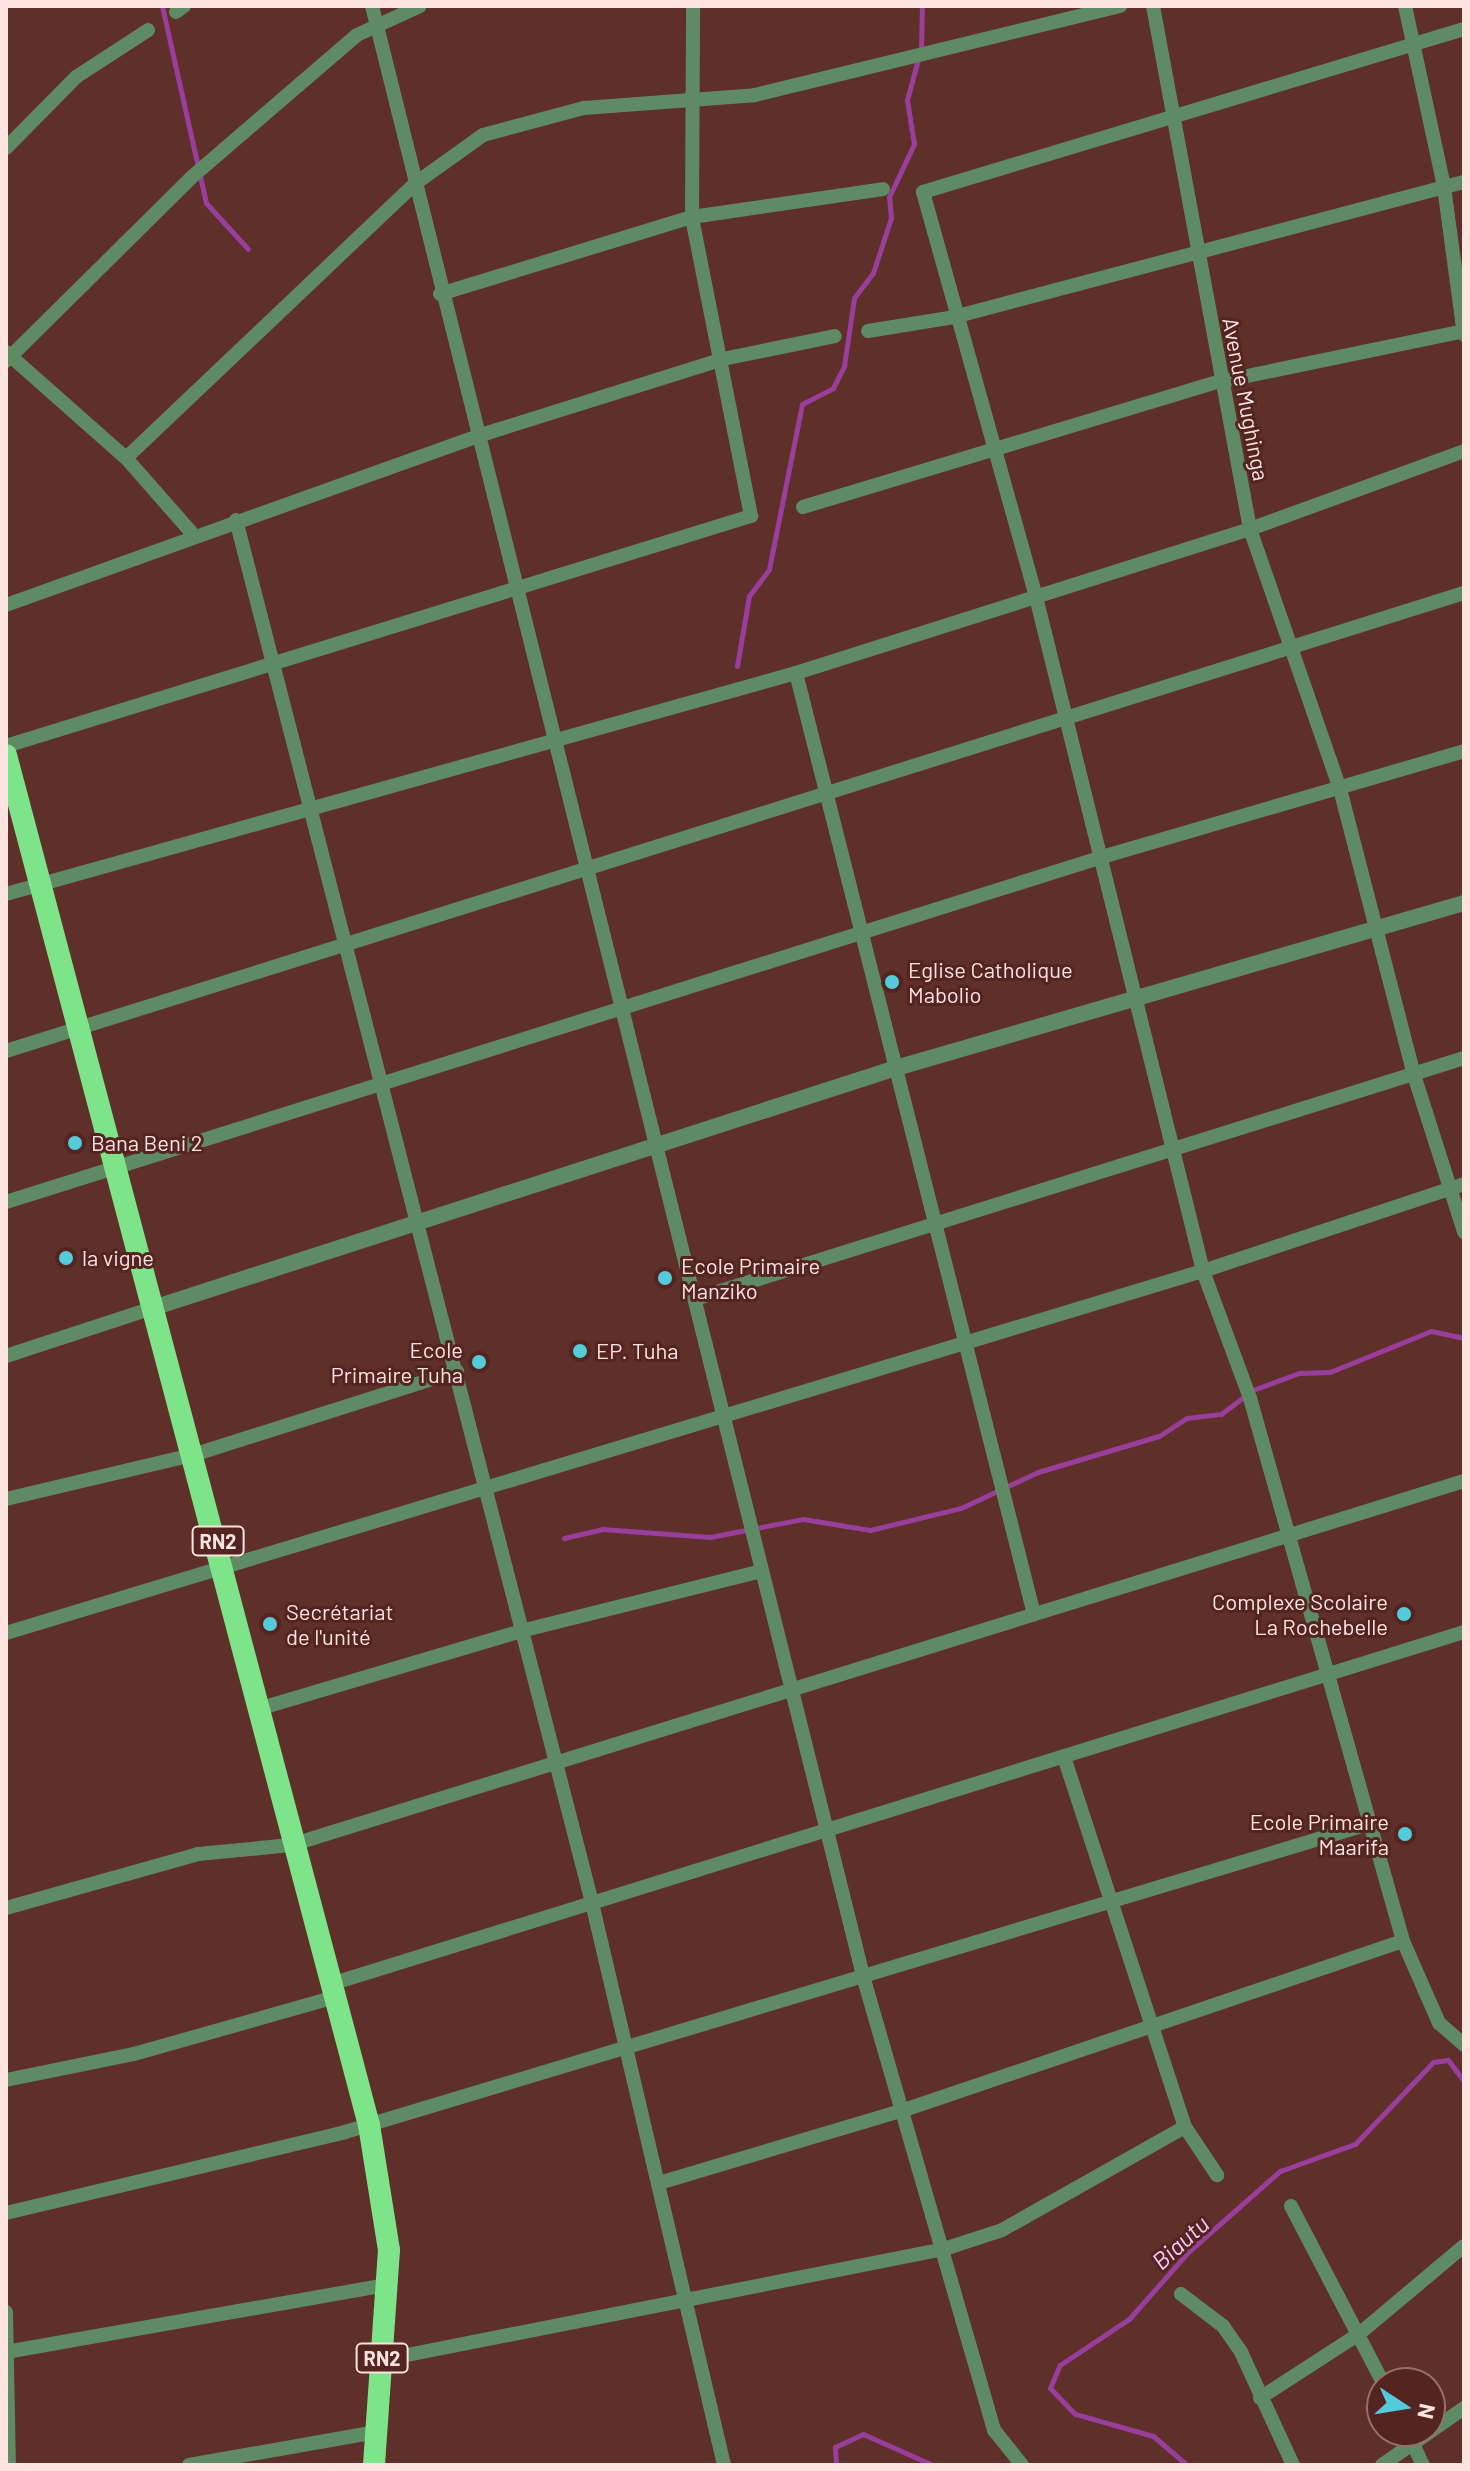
<!DOCTYPE html>
<html>
<head>
<meta charset="utf-8">
<style>
  body { margin:0 }
  #map { position:relative; width:1470px; height:2471px; overflow:hidden; background:#5f2f2a; font-family:Barlow,sans-serif }
  div>[style] { position:absolute }
  .stream>* { height:5px; margin:-2.5px; padding:0 2.5px; transform-origin:2.5px; border-radius:2.5px; background:#993e9b }
  .minor>* { height:14px; margin:-7px; padding:0 7px; transform-origin:7px; border-radius:7px; background:#5f8b64 }
  .tertiary>* { height:16px; margin:-8px; padding:0 8px; transform-origin:8px; border-radius:8px; background:#5f8b64 }
  .trunk>* { height:22px; margin:-11px; padding:0 11px; transform-origin:11px; border-radius:11px; background:#7de48a }
  .dots>* { width:22px; height:22px; translate:-50% -50%; box-sizing:border-box; border:4px solid #532420; border-radius:50% }
  span { translate:-50% -50%; white-space:nowrap; text-align:center; line-height:1.15; -webkit-text-stroke:6px #532420; paint-order:stroke }
  .shield-label span { padding:2px 6px; background:#532420; border:2px solid; border-radius:6px; -webkit-text-stroke-width:0 }
  .shield-label { font-size:20px; color:#fde3e0; font-weight:700 }
  .street-label { font-size:22px; color:#fde3e0 }
  .poi-label { font-size:22px; color:#fde3e0 }
  .left { translate:0 -50%; text-align:left }
  .right { translate:-100% -50%; text-align:right }
  .water-label { font-size:24px; color:#fbccfa; font-style:italic }
  .frame { position:absolute; inset:0; border:8px solid #fde3e0; pointer-events:none }
  .north { position:absolute; left:1366px; top:2367px; width:80px; height:80px; box-sizing:border-box; background:#532420; border:2px solid #97706d; border-radius:50%; rotate:102deg; font-size:22px; font-weight:700; line-height:32px; text-align:center; color:#fde3e0 }
  .north::after { content:''; display:block; margin:auto; width:28px; height:36px; background:#53cbda; clip-path:polygon(50% 0,100% 100%,50% 72%,0 100%) }
</style>
</head>
<body>
<div id="map">
  <div class="stream">
    <i style="left:162px;top:6px;width:202px;rotate:77.4deg"></i>
    <i style="left:206px;top:203px;width:62px;rotate:47.6deg"></i>
    <i style="left:737px;top:666px;width:71px;rotate:-80.3deg"></i>
    <i style="left:749px;top:596px;width:34px;rotate:-53deg"></i>
    <i style="left:769px;top:569px;width:168px;rotate:-78.7deg"></i>
    <i style="left:802px;top:404px;width:35px;rotate:-27deg"></i>
    <i style="left:833px;top:388px;width:25px;rotate:-63deg"></i>
    <i style="left:844px;top:366px;width:69px;rotate:-81.6deg"></i>
    <i style="left:854px;top:298px;width:31px;rotate:-53deg"></i>
    <i style="left:873px;top:273px;width:58px;rotate:-71.9deg"></i>
    <i style="left:891px;top:218px;width:21px;rotate:-95deg"></i>
    <i style="left:889px;top:197px;width:59px;rotate:-64.7deg"></i>
    <i style="left:914px;top:144px;width:45px;rotate:-99deg"></i>
    <i style="left:907px;top:100px;width:54px;rotate:-74.9deg"></i>
    <i style="left:921px;top:48px;width:42px;rotate:-88.6deg"></i>
    <i style="left:564px;top:1538px;width:39px;rotate:-13deg"></i>
    <i style="left:602px;top:1529px;width:108px;rotate:4.2deg"></i>
    <i style="left:710px;top:1537px;width:95px;rotate:-11deg"></i>
    <i style="left:803px;top:1519px;width:68px;rotate:9.3deg"></i>
    <i style="left:870px;top:1530px;width:94px;rotate:-13.6deg"></i>
    <i style="left:961px;top:1508px;width:85px;rotate:-25.1deg"></i>
    <i style="left:1038px;top:1472px;width:126px;rotate:-16.6deg"></i>
    <i style="left:1159px;top:1436px;width:33px;rotate:-33deg"></i>
    <i style="left:1187px;top:1418px;width:34px;rotate:-7deg"></i>
    <i style="left:1221px;top:1414px;width:40px;rotate:-37deg"></i>
    <i style="left:1253px;top:1390px;width:49px;rotate:-20.3deg"></i>
    <i style="left:1299px;top:1373px;width:31px;rotate:-2deg"></i>
    <i style="left:1330px;top:1372px;width:109px;rotate:-22.1deg"></i>
    <i style="left:1431px;top:1331px;width:34px;rotate:12deg"></i>
    <i style="left:836px;top:2465px;width:18px;rotate:-93deg"></i>
    <i style="left:835px;top:2447px;width:31px;rotate:-25deg"></i>
    <i style="left:863px;top:2434px;width:77px;rotate:23.9deg"></i>
    <i style="left:1187px;top:2465px;width:45px;rotate:-139.5deg"></i>
    <i style="left:1153px;top:2436px;width:81px;rotate:-164.2deg"></i>
    <i style="left:1075px;top:2414px;width:36px;rotate:-134deg"></i>
    <i style="left:1050px;top:2388px;width:25px;rotate:-67deg"></i>
    <i style="left:1060px;top:2365px;width:83px;rotate:-33.7deg"></i>
    <i style="left:1129px;top:2319px;width:89px;rotate:-48.6deg"></i>
    <i style="left:1188px;top:2252px;width:123px;rotate:-41.4deg"></i>
    <i style="left:1280px;top:2171px;width:80px;rotate:-19.8deg"></i>
    <i style="left:1355px;top:2144px;width:113px;rotate:-46.4deg"></i>
    <i style="left:1433px;top:2062px;width:15px;rotate:-8deg"></i>
    <i style="left:1448px;top:2060px;width:26px;rotate:53deg"></i>
  </div>
  <div class="minor">
    <i style="left:372px;top:6px;width:2030px;rotate:76deg"></i>
    <i style="left:863px;top:1976px;width:473px;rotate:73.9deg"></i>
    <i style="left:994px;top:2430px;width:45px;rotate:51.3deg"></i>
    <i style="left:1153px;top:6px;width:532px;rotate:79.49deg"></i>
    <i style="left:1250px;top:529px;width:275px;rotate:70.9deg"></i>
    <i style="left:1340px;top:789px;width:295px;rotate:75.5deg"></i>
    <i style="left:1414px;top:1075px;width:165px;rotate:72.3deg"></i>
    <i style="left:1405px;top:6px;width:185px;rotate:77.8deg"></i>
    <i style="left:1444px;top:187px;width:149px;rotate:82.3deg"></i>
    <i style="left:176px;top:12px;width:10px;rotate:-37deg"></i>
    <i style="left:1464px;top:29px;width:565px;rotate:163.23deg"></i>
    <i style="left:923px;top:192px;width:420px;rotate:74.4deg"></i>
    <i style="left:1036px;top:597px;width:694px;rotate:76.08deg"></i>
    <i style="left:1203px;top:1271px;width:135px;rotate:69.7deg"></i>
    <i style="left:1250px;top:1398px;width:564px;rotate:74.26deg"></i>
    <i style="left:1403px;top:1941px;width:90px;rotate:66.3deg"></i>
    <i style="left:1439px;top:2023px;width:33px;rotate:41deg"></i>
    <i style="left:6px;top:148px;width:100px;rotate:-45.4deg"></i>
    <i style="left:76px;top:77px;width:86px;rotate:-33.1deg"></i>
    <i style="left:440px;top:294px;width:264px;rotate:-17deg"></i>
    <i style="left:692px;top:217px;width:193px;rotate:-8.3deg"></i>
    <i style="left:868px;top:331px;width:87px;rotate:-9.2deg"></i>
    <i style="left:954px;top:317px;width:528px;rotate:-14.83deg"></i>
    <i style="left:6px;top:352px;width:160px;rotate:41.5deg"></i>
    <i style="left:126px;top:458px;width:100px;rotate:48.7deg"></i>
    <i style="left:6px;top:361px;width:263px;rotate:-44.7deg"></i>
    <i style="left:193px;top:176px;width:216px;rotate:-40.7deg"></i>
    <i style="left:357px;top:35px;width:69px;rotate:-24.7deg"></i>
    <i style="left:126px;top:458px;width:400px;rotate:-43.5deg"></i>
    <i style="left:416px;top:183px;width:82px;rotate:-35.6deg"></i>
    <i style="left:483px;top:135px;width:105px;rotate:-15deg"></i>
    <i style="left:584px;top:108px;width:171px;rotate:-4.3deg"></i>
    <i style="left:755px;top:95px;width:376px;rotate:-13.7deg"></i>
    <i style="left:803px;top:507px;width:433px;rotate:-16.8deg"></i>
    <i style="left:1218px;top:382px;width:251px;rotate:-11.7deg"></i>
    <i style="left:236px;top:520px;width:1428px;rotate:75.56deg"></i>
    <i style="left:592px;top:1903px;width:577px;rotate:76.78deg"></i>
    <i style="left:6px;top:605px;width:505px;rotate:-19.69deg"></i>
    <i style="left:481px;top:435px;width:254px;rotate:-17.4deg"></i>
    <i style="left:723px;top:359px;width:114px;rotate:-11.6deg"></i>
    <i style="left:796px;top:673px;width:971px;rotate:75.81deg"></i>
    <i style="left:6px;top:746px;width:780px;rotate:-17.16deg"></i>
    <i style="left:751px;top:516px;width:305px;rotate:-101.2deg"></i>
    <i style="left:692px;top:217px;width:211px;rotate:-89.7deg"></i>
    <i style="left:6px;top:894px;width:820px;rotate:-15.63deg"></i>
    <i style="left:796px;top:673px;width:476px;rotate:-17.6deg"></i>
    <i style="left:1250px;top:529px;width:228px;rotate:-20deg"></i>
    <i style="left:6px;top:1051px;width:1528px;rotate:-17.44deg"></i>
    <i style="left:6px;top:1202px;width:1149px;rotate:-17.47deg"></i>
    <i style="left:1102px;top:857px;width:377px;rotate:-16.3deg"></i>
    <i style="left:695px;top:1299px;width:806px;rotate:-17.4deg"></i>
    <i style="left:6px;top:1356px;width:158px;rotate:-18.1deg"></i>
    <i style="left:6px;top:1499px;width:195px;rotate:-13.3deg"></i>
    <i style="left:196px;top:1454px;width:274px;rotate:-17.6deg"></i>
    <i style="left:6px;top:1633px;width:1251px;rotate:-16.83deg"></i>
    <i style="left:1203px;top:1271px;width:275px;rotate:-18.4deg"></i>
    <i style="left:258px;top:1709px;width:274px;rotate:-16.5deg"></i>
    <i style="left:521px;top:1631px;width:247px;rotate:-14deg"></i>
    <i style="left:1064px;top:1757px;width:389px;rotate:71.9deg"></i>
    <i style="left:1185px;top:2127px;width:58px;rotate:56.3deg"></i>
    <i style="left:6px;top:1908px;width:199px;rotate:-15.7deg"></i>
    <i style="left:198px;top:1854px;width:93px;rotate:-5.5deg"></i>
    <i style="left:291px;top:1845px;width:1228px;rotate:-17.24deg"></i>
    <i style="left:331px;top:1984px;width:1186px;rotate:-17.26deg"></i>
    <i style="left:6px;top:2080px;width:131px;rotate:-11.5deg"></i>
    <i style="left:134px;top:2054px;width:210px;rotate:-15.8deg"></i>
    <i style="left:659px;top:2183px;width:256px;rotate:-16.6deg"></i>
    <i style="left:904px;top:2110px;width:527px;rotate:-18.71deg"></i>
    <i style="left:1291px;top:2206px;width:199px;rotate:62.5deg"></i>
    <i style="left:6px;top:2213px;width:349px;rotate:-13.4deg"></i>
    <i style="left:345px;top:2132px;width:1065px;rotate:-16.75deg"></i>
    <i style="left:1181px;top:2294px;width:53px;rotate:37.3deg"></i>
    <i style="left:1223px;top:2326px;width:32px;rotate:55deg"></i>
    <i style="left:1241px;top:2352px;width:124px;rotate:65.3deg"></i>
    <i style="left:6px;top:2312px;width:153px;rotate:88.9deg"></i>
    <i style="left:6px;top:2352px;width:387px;rotate:-10deg"></i>
    <i style="left:382px;top:2360px;width:573px;rotate:-11.17deg"></i>
    <i style="left:944px;top:2249px;width:61px;rotate:-18.1deg"></i>
    <i style="left:1002px;top:2230px;width:210px;rotate:-29.4deg"></i>
    <i style="left:1260px;top:2398px;width:118px;rotate:-32.9deg"></i>
    <i style="left:1359px;top:2334px;width:137px;rotate:-40deg"></i>
    <i style="left:1407px;top:2431px;width:38px;rotate:65deg"></i>
    <i style="left:189px;top:2465px;width:190px;rotate:-10deg"></i>
    <i style="left:1382px;top:2465px;width:100px;rotate:-34.8deg"></i>
  </div>
  <div class="tertiary">
    <i style="left:156px;top:1307px;width:778px;rotate:-17.9deg"></i>
    <i style="left:896px;top:1068px;width:591px;rotate:-16.2deg"></i>
  </div>
  <div class="trunk">
    <i style="left:6px;top:755px;width:1417px;rotate:75.16deg"></i>
    <i style="left:369px;top:2125px;width:127px;rotate:80.9deg"></i>
    <i style="left:389px;top:2250px;width:216px;rotate:94deg"></i>
  </div>
  <div class="dots">
    <i style="left:892px;top:982px;background:#53cbda"></i>
    <i style="left:75px;top:1143px;background:#53cbda"></i>
    <i style="left:66px;top:1258px;background:#53cbda"></i>
    <i style="left:665px;top:1278px;background:#53cbda"></i>
    <i style="left:580px;top:1351px;background:#53cbda"></i>
    <i style="left:479px;top:1362px;background:#53cbda"></i>
    <i style="left:1404px;top:1614px;background:#53cbda"></i>
    <i style="left:270px;top:1624px;background:#53cbda"></i>
    <i style="left:1405px;top:1834px;background:#53cbda"></i>
  </div>
  <div class="shield-label">
    <span style="left:218px;top:1541px">RN2</span>
    <span style="left:382px;top:2358px">RN2</span>
  </div>
  <div class="street-label">
    <span style="left:1246px;top:399px;rotate:79deg">Avenue Mughinga</span>
  </div>
  <div class="poi-label">
    <span class="left" style="left:908px;top:982px">Eglise Catholique<br>Mabolio</span>
    <span class="left" style="left:91px;top:1143px">Bana Beni 2</span>
    <span class="left" style="left:82px;top:1258px">la vigne</span>
    <span class="left" style="left:681px;top:1278px">Ecole Primaire<br>Manziko</span>
    <span class="right" style="left:463px;top:1362px">Ecole<br>Primaire Tuha</span>
    <span class="left" style="left:596px;top:1351px">EP. Tuha</span>
    <span class="right" style="left:1388px;top:1614px">Complexe Scolaire<br>La Rochebelle</span>
    <span class="left" style="left:286px;top:1624px">Secrétariat<br>de l'unité</span>
    <span class="right" style="left:1389px;top:1834px">Ecole Primaire<br>Maarifa</span>
  </div>
  <div class="water-label">
    <span style="left:1180px;top:2242px;rotate:-42deg">Biautu</span>
  </div>
  <div class="frame"></div>
  <div class="north">N</div>
</div>
</body>
</html>
